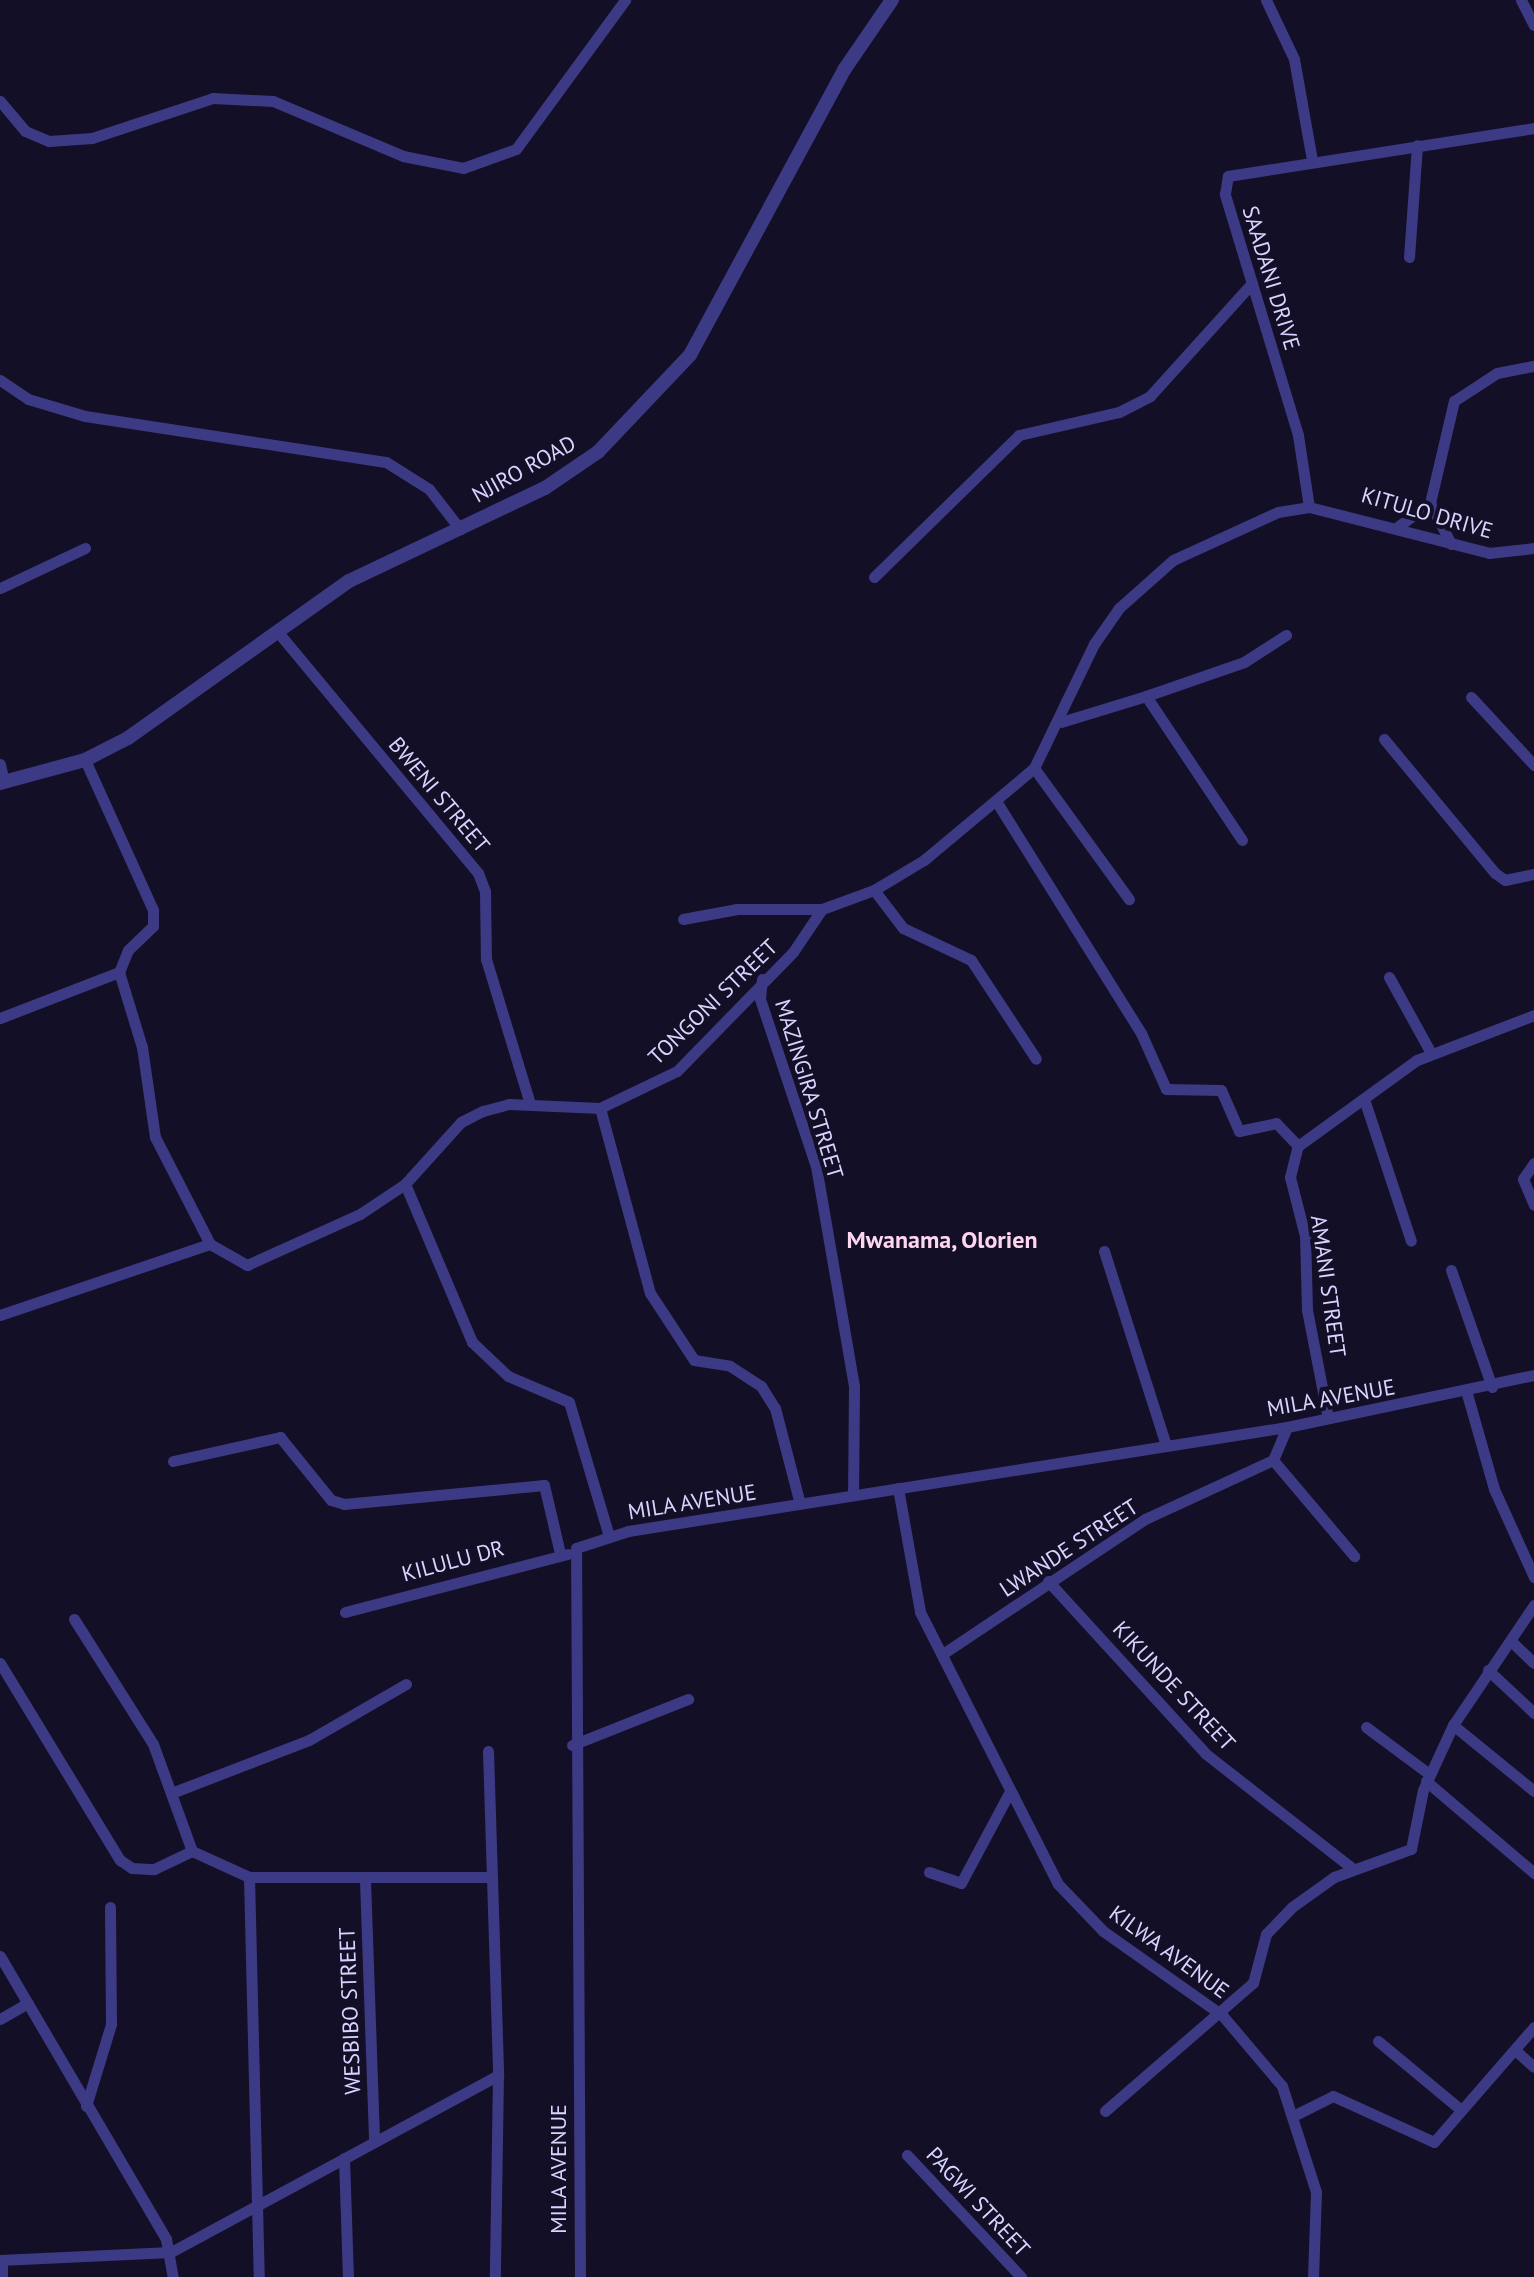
<!DOCTYPE html>
<html>
<head>
<meta charset="utf-8">
<style>
  body { margin:0 }
  #map { position:relative; width:1534px; height:2277px; overflow:hidden; background:#130f26; font-family:"PT Sans",sans-serif }
  div>[style] { position:absolute }
  .minor>* { height:11px; margin:-5.5px; padding:0 5.5px; transform-origin:5.5px; border-radius:5.5px; background:#3d3a85 }
  .tertiary>* { height:14px; margin:-7px; padding:0 7px; transform-origin:7px; border-radius:7px; background:#3d3a85 }
  span { translate:-50% -50%; white-space:nowrap; text-align:center; line-height:1.15; -webkit-text-stroke:8px #130f26; paint-order:stroke }
  .street-label { font-size:22px; color:#d9d4ff }
  .neighbourhood-label { font-size:24px; color:#ffd6f0; font-weight:700 }
</style>
</head>
<body>
<div id="map">
  <div class="minor">
    <i style="left:1266px;top:0;width:65px;rotate:64.6deg"></i>
    <i style="left:1294px;top:59px;width:103px;rotate:79.9deg"></i>
    <i style="left:1521px;top:0;width:28px;rotate:63deg"></i>
    <i style="left:0;top:101px;width:39px;rotate:50deg"></i>
    <i style="left:25px;top:131px;width:26px;rotate:23deg"></i>
    <i style="left:49px;top:141px;width:43px;rotate:-4deg"></i>
    <i style="left:92px;top:138px;width:127px;rotate:-18.3deg"></i>
    <i style="left:213px;top:98px;width:60px;rotate:2.9deg"></i>
    <i style="left:273px;top:101px;width:141px;rotate:22.9deg"></i>
    <i style="left:403px;top:156px;width:61px;rotate:11.3deg"></i>
    <i style="left:463px;top:168px;width:56px;rotate:-19.7deg"></i>
    <i style="left:516px;top:149px;width:185px;rotate:-53.8deg"></i>
    <i style="left:1409px;top:257px;width:112px;rotate:-85.9deg"></i>
    <i style="left:0;top:380px;width:34px;rotate:34deg"></i>
    <i style="left:28px;top:399px;width:59px;rotate:16.6deg"></i>
    <i style="left:85px;top:416px;width:304px;rotate:8.7deg"></i>
    <i style="left:386px;top:462px;width:51px;rotate:32.1deg"></i>
    <i style="left:429px;top:489px;width:51px;rotate:52.2deg"></i>
    <i style="left:1309px;top:507px;width:73px;rotate:-98.7deg"></i>
    <i style="left:1298px;top:435px;width:252px;rotate:-106.9deg"></i>
    <i style="left:1225px;top:194px;width:18px;rotate:-81deg"></i>
    <i style="left:1228px;top:176px;width:310px;rotate:-8.9deg"></i>
    <i style="left:1396px;top:528px;width:42px;rotate:-36.3deg"></i>
    <i style="left:1451px;top:544px;width:46px;rotate:-117.1deg"></i>
    <i style="left:1430px;top:503px;width:105px;rotate:-76.8deg"></i>
    <i style="left:1454px;top:401px;width:51px;rotate:-33.1deg"></i>
    <i style="left:1497px;top:373px;width:38px;rotate:-11deg"></i>
    <i style="left:874px;top:577px;width:203px;rotate:-44.4deg"></i>
    <i style="left:1019px;top:435px;width:103px;rotate:-13deg"></i>
    <i style="left:1119px;top:412px;width:35px;rotate:-27deg"></i>
    <i style="left:1150px;top:396px;width:152px;rotate:-47.9deg"></i>
    <i style="left:0;top:588px;width:94px;rotate:-25.2deg"></i>
    <i style="left:277px;top:631px;width:315px;rotate:50.3deg"></i>
    <i style="left:478px;top:873px;width:19px;rotate:69deg"></i>
    <i style="left:485px;top:891px;width:68px;rotate:89.2deg"></i>
    <i style="left:486px;top:959px;width:152px;rotate:73.1deg"></i>
    <i style="left:1146px;top:696px;width:104px;rotate:-19.1deg"></i>
    <i style="left:1244px;top:662px;width:50px;rotate:-32.7deg"></i>
    <i style="left:1471px;top:697px;width:93px;rotate:47.2deg"></i>
    <i style="left:1061px;top:722px;width:89px;rotate:-17deg"></i>
    <i style="left:1146px;top:696px;width:173px;rotate:56.3deg"></i>
    <i style="left:1384px;top:739px;width:174px;rotate:50.4deg"></i>
    <i style="left:1495px;top:873px;width:12px;rotate:35deg"></i>
    <i style="left:1505px;top:880px;width:30px;rotate:-12deg"></i>
    <i style="left:85px;top:760px;width:165px;rotate:65.6deg"></i>
    <i style="left:153px;top:910px;width:16px;rotate:90deg"></i>
    <i style="left:153px;top:926px;width:35px;rotate:136deg"></i>
    <i style="left:128px;top:950px;width:24px;rotate:112deg"></i>
    <i style="left:119px;top:972px;width:78px;rotate:73deg"></i>
    <i style="left:142px;top:1047px;width:91px;rotate:81.8deg"></i>
    <i style="left:155px;top:1137px;width:120px;rotate:62.8deg"></i>
    <i style="left:210px;top:1244px;width:43px;rotate:29.6deg"></i>
    <i style="left:247px;top:1265px;width:124px;rotate:-24.3deg"></i>
    <i style="left:360px;top:1214px;width:54px;rotate:-33.7deg"></i>
    <i style="left:405px;top:1184px;width:84px;rotate:-47.9deg"></i>
    <i style="left:461px;top:1122px;width:25px;rotate:-27deg"></i>
    <i style="left:483px;top:1111px;width:27px;rotate:-15deg"></i>
    <i style="left:509px;top:1104px;width:91px;rotate:2.5deg"></i>
    <i style="left:600px;top:1108px;width:85px;rotate:-25.7deg"></i>
    <i style="left:677px;top:1071px;width:166px;rotate:-45.7deg"></i>
    <i style="left:793px;top:952px;width:52px;rotate:-56deg"></i>
    <i style="left:822px;top:909px;width:55px;rotate:-20.1deg"></i>
    <i style="left:874px;top:890px;width:58px;rotate:-31deg"></i>
    <i style="left:924px;top:860px;width:143px;rotate:-39.9deg"></i>
    <i style="left:1034px;top:768px;width:138px;rotate:-64.2deg"></i>
    <i style="left:1094px;top:644px;width:44px;rotate:-55.2deg"></i>
    <i style="left:1119px;top:608px;width:72px;rotate:-41.6deg"></i>
    <i style="left:1173px;top:560px;width:115px;rotate:-24.6deg"></i>
    <i style="left:1278px;top:512px;width:31px;rotate:-9deg"></i>
    <i style="left:1309px;top:507px;width:186px;rotate:14.3deg"></i>
    <i style="left:1489px;top:553px;width:45px;rotate:-6.3deg"></i>
    <i style="left:0;top:764px;width:19px;rotate:78deg"></i>
    <i style="left:1034px;top:768px;width:162px;rotate:54.1deg"></i>
    <i style="left:996px;top:801px;width:274px;rotate:58deg"></i>
    <i style="left:1141px;top:1033px;width:61px;rotate:65.9deg"></i>
    <i style="left:1166px;top:1089px;width:55px;rotate:1deg"></i>
    <i style="left:1221px;top:1090px;width:45px;rotate:66.3deg"></i>
    <i style="left:1239px;top:1131px;width:38px;rotate:-12deg"></i>
    <i style="left:1276px;top:1123px;width:32px;rotate:46deg"></i>
    <i style="left:874px;top:890px;width:48px;rotate:52.7deg"></i>
    <i style="left:903px;top:928px;width:75px;rotate:25.2deg"></i>
    <i style="left:971px;top:960px;width:118px;rotate:56.7deg"></i>
    <i style="left:683px;top:919px;width:55px;rotate:-10.5deg"></i>
    <i style="left:737px;top:909px;width:85px"></i>
    <i style="left:1389px;top:977px;width:87px;rotate:61.1deg"></i>
    <i style="left:762px;top:979px;width:20px;rotate:96deg"></i>
    <i style="left:760px;top:999px;width:176px;rotate:71.5deg"></i>
    <i style="left:816px;top:1166px;width:223px;rotate:80.2deg"></i>
    <i style="left:854px;top:1386px;width:108px;rotate:90.5deg"></i>
    <i style="left:0;top:1018px;width:128px;rotate:-21.1deg"></i>
    <i style="left:1365px;top:1102px;width:146px;rotate:71.7deg"></i>
    <i style="left:600px;top:1108px;width:192px;rotate:74.9deg"></i>
    <i style="left:650px;top:1293px;width:80px;rotate:56.7deg"></i>
    <i style="left:694px;top:1360px;width:36px;rotate:9deg"></i>
    <i style="left:730px;top:1366px;width:37px;rotate:33deg"></i>
    <i style="left:761px;top:1386px;width:26px;rotate:58deg"></i>
    <i style="left:775px;top:1408px;width:99px;rotate:75.4deg"></i>
    <i style="left:1534px;top:1163px;width:19px;rotate:125deg"></i>
    <i style="left:1523px;top:1179px;width:28px;rotate:67deg"></i>
    <i style="left:405px;top:1184px;width:172px;rotate:67deg"></i>
    <i style="left:472px;top:1342px;width:50px;rotate:43.4deg"></i>
    <i style="left:508px;top:1376px;width:66px;rotate:23.1deg"></i>
    <i style="left:569px;top:1402px;width:140px;rotate:73.4deg"></i>
    <i style="left:1104px;top:1251px;width:204px;rotate:72.3deg"></i>
    <i style="left:1451px;top:1270px;width:124px;rotate:70.7deg"></i>
    <i style="left:0;top:1315px;width:222px;rotate:-18.7deg"></i>
    <i style="left:1467px;top:1394px;width:99px;rotate:74.1deg"></i>
    <i style="left:1494px;top:1489px;width:97px;rotate:65.6deg"></i>
    <i style="left:1328px;top:1418px;width:110px;rotate:-101deg"></i>
    <i style="left:1307px;top:1310px;width:74px;rotate:-91.5deg"></i>
    <i style="left:1305px;top:1236px;width:61px;rotate:-104.3deg"></i>
    <i style="left:1290px;top:1177px;width:32px;rotate:-76deg"></i>
    <i style="left:1298px;top:1146px;width:147px;rotate:-35.9deg"></i>
    <i style="left:1417px;top:1060px;width:125px;rotate:-21deg"></i>
    <i style="left:1273px;top:1460px;width:126px;rotate:49.8deg"></i>
    <i style="left:173px;top:1461px;width:110px;rotate:-12.6deg"></i>
    <i style="left:280px;top:1437px;width:81px;rotate:51deg"></i>
    <i style="left:331px;top:1500px;width:14px;rotate:17deg"></i>
    <i style="left:344px;top:1504px;width:201px;rotate:-5.4deg"></i>
    <i style="left:544px;top:1485px;width:70px;rotate:76.8deg"></i>
    <i style="left:898px;top:1488px;width:126px;rotate:79.9deg"></i>
    <i style="left:920px;top:1612px;width:305px;rotate:63.1deg"></i>
    <i style="left:1058px;top:1884px;width:65px;rotate:46.2deg"></i>
    <i style="left:1103px;top:1931px;width:146px;rotate:35.2deg"></i>
    <i style="left:1222px;top:2015px;width:93px;rotate:49.8deg"></i>
    <i style="left:1282px;top:2086px;width:111px;rotate:72.2deg"></i>
    <i style="left:1316px;top:2192px;width:85px;rotate:92deg"></i>
    <i style="left:1048px;top:1581px;width:234px;rotate:47.6deg"></i>
    <i style="left:1206px;top:1754px;width:187px;rotate:38deg"></i>
    <i style="left:345px;top:1612px;width:230px;rotate:-14.6deg"></i>
    <i style="left:74px;top:1619px;width:148px;rotate:57.7deg"></i>
    <i style="left:153px;top:1744px;width:114px;rotate:70deg"></i>
    <i style="left:1512px;top:1642px;width:30px;rotate:44deg"></i>
    <i style="left:944px;top:1653px;width:242px;rotate:-33.7deg"></i>
    <i style="left:1145px;top:1519px;width:141px;rotate:-24.7deg"></i>
    <i style="left:1273px;top:1460px;width:36px;rotate:-67deg"></i>
    <i style="left:0;top:1663px;width:231px;rotate:58.7deg"></i>
    <i style="left:120px;top:1860px;width:14px;rotate:34deg"></i>
    <i style="left:132px;top:1868px;width:22px;rotate:3deg"></i>
    <i style="left:154px;top:1869px;width:42px;rotate:-25.3deg"></i>
    <i style="left:192px;top:1851px;width:63px;rotate:24.5deg"></i>
    <i style="left:249px;top:1877px;width:241px"></i>
    <i style="left:1488px;top:1670px;width:63px;rotate:43.1deg"></i>
    <i style="left:1453px;top:1725px;width:104px;rotate:39.2deg"></i>
    <i style="left:1366px;top:1727px;width:79px;rotate:36.7deg"></i>
    <i style="left:572px;top:1745px;width:125px;rotate:-21.6deg"></i>
    <i style="left:488px;top:1751px;width:324px;rotate:88.2deg"></i>
    <i style="left:498px;top:2075px;width:202px;rotate:90.9deg"></i>
    <i style="left:1426px;top:1781px;width:142px;rotate:40.4deg"></i>
    <i style="left:174px;top:1792px;width:145px;rotate:-21.1deg"></i>
    <i style="left:309px;top:1740px;width:112px;rotate:-30deg"></i>
    <i style="left:929px;top:1872px;width:34px;rotate:19deg"></i>
    <i style="left:961px;top:1883px;width:102px;rotate:-61.9deg"></i>
    <i style="left:249px;top:1877px;width:400px;rotate:88.6deg"></i>
    <i style="left:365px;top:1880px;width:262px;rotate:88deg"></i>
    <i style="left:0;top:1956px;width:328px;rotate:59.6deg"></i>
    <i style="left:166px;top:2239px;width:39px;rotate:80deg"></i>
    <i style="left:0;top:2019px;width:32px;rotate:-30deg"></i>
    <i style="left:1378px;top:2041px;width:108px;rotate:39.7deg"></i>
    <i style="left:1515px;top:2050px;width:25px;rotate:42deg"></i>
    <i style="left:86px;top:2106px;width:86px;rotate:-73deg"></i>
    <i style="left:111px;top:2024px;width:117px;rotate:-90.5deg"></i>
    <i style="left:1105px;top:2111px;width:196px;rotate:-40.9deg"></i>
    <i style="left:1253px;top:1983px;width:51px;rotate:-75.1deg"></i>
    <i style="left:1266px;top:1934px;width:37px;rotate:-46deg"></i>
    <i style="left:1292px;top:1907px;width:52px;rotate:-35.5deg"></i>
    <i style="left:1334px;top:1877px;width:82px;rotate:-20deg"></i>
    <i style="left:1411px;top:1849px;width:60px;rotate:-78.5deg"></i>
    <i style="left:1423px;top:1790px;width:72px;rotate:-65.2deg"></i>
    <i style="left:1453px;top:1725px;width:145px;rotate:-56deg"></i>
    <i style="left:1297px;top:2114px;width:40px;rotate:-26.6deg"></i>
    <i style="left:1333px;top:2096px;width:111px;rotate:24.5deg"></i>
    <i style="left:1434px;top:2142px;width:152px;rotate:-49deg"></i>
    <i style="left:907px;top:2155px;width:167px;rotate:46.9deg"></i>
    <i style="left:344px;top:2158px;width:119px;rotate:88.1deg"></i>
    <i style="left:0;top:2260px;width:171px;rotate:-2.7deg"></i>
    <i style="left:171px;top:2252px;width:372px;rotate:-28.4deg"></i>
    <i style="left:2px;top:2277px;width:17px;rotate:-90deg"></i>
    <i style="left:580px;top:2277px;width:729px;rotate:-90.31deg"></i>
    <i style="left:576px;top:1548px;width:55px;rotate:-18.1deg"></i>
    <i style="left:628px;top:1531px;width:667px;rotate:-8.97deg"></i>
    <i style="left:1287px;top:1427px;width:252px;rotate:-11.9deg"></i>
  </div>
  <div class="tertiary">
    <i style="left:0;top:783px;width:88px;rotate:-15.1deg"></i>
    <i style="left:85px;top:760px;width:48px;rotate:-27.1deg"></i>
    <i style="left:128px;top:738px;width:271px;rotate:-35.4deg"></i>
    <i style="left:349px;top:581px;width:217px;rotate:-25.4deg"></i>
    <i style="left:545px;top:488px;width:64px;rotate:-34.2deg"></i>
    <i style="left:598px;top:452px;width:134px;rotate:-46.5deg"></i>
    <i style="left:690px;top:355px;width:324px;rotate:-61.6deg"></i>
    <i style="left:844px;top:70px;width:85px;rotate:-55.6deg"></i>
  </div>
  <div class="street-label">
    <span style="left:1271px;top:278px;rotate:73deg">SAADANI DRIVE</span>
    <span style="left:524px;top:469px;rotate:-29deg">NJIRO ROAD</span>
    <span style="left:1427px;top:513px;rotate:16deg">KITULO DRIVE</span>
    <span style="left:439px;top:795px;rotate:50deg">BWENI STREET</span>
    <span style="left:713px;top:1002px;rotate:-44deg">TONGONI STREET</span>
    <span style="left:809px;top:1089px;rotate:73deg">MAZINGIRA STREET</span>
    <span style="left:1328px;top:1286px;rotate:82deg">AMANI STREET</span>
    <span style="left:1331px;top:1398px;rotate:-10deg">MILA AVENUE</span>
    <span style="left:692px;top:1502px;rotate:-9deg">MILA AVENUE</span>
    <span style="left:1069px;top:1548px;rotate:-33deg">LWANDE STREET</span>
    <span style="left:453px;top:1561px;rotate:-15deg">KILULU DR</span>
    <span style="left:1174px;top:1686px;rotate:47deg">KIKUNDE STREET</span>
    <span style="left:1169px;top:1952px;rotate:36deg">KILWA AVENUE</span>
    <span style="left:350px;top:2011px;rotate:-92deg">WESBIBO STREET</span>
    <span style="left:559px;top:2169px;rotate:-90deg">MILA AVENUE</span>
    <span style="left:978px;top:2202px;rotate:47deg">PAGWI STREET</span>
  </div>
  <div class="neighbourhood-label">
    <span style="left:942px;top:1240px">Mwanama, Olorien</span>
  </div>
</div>
</body>
</html>
